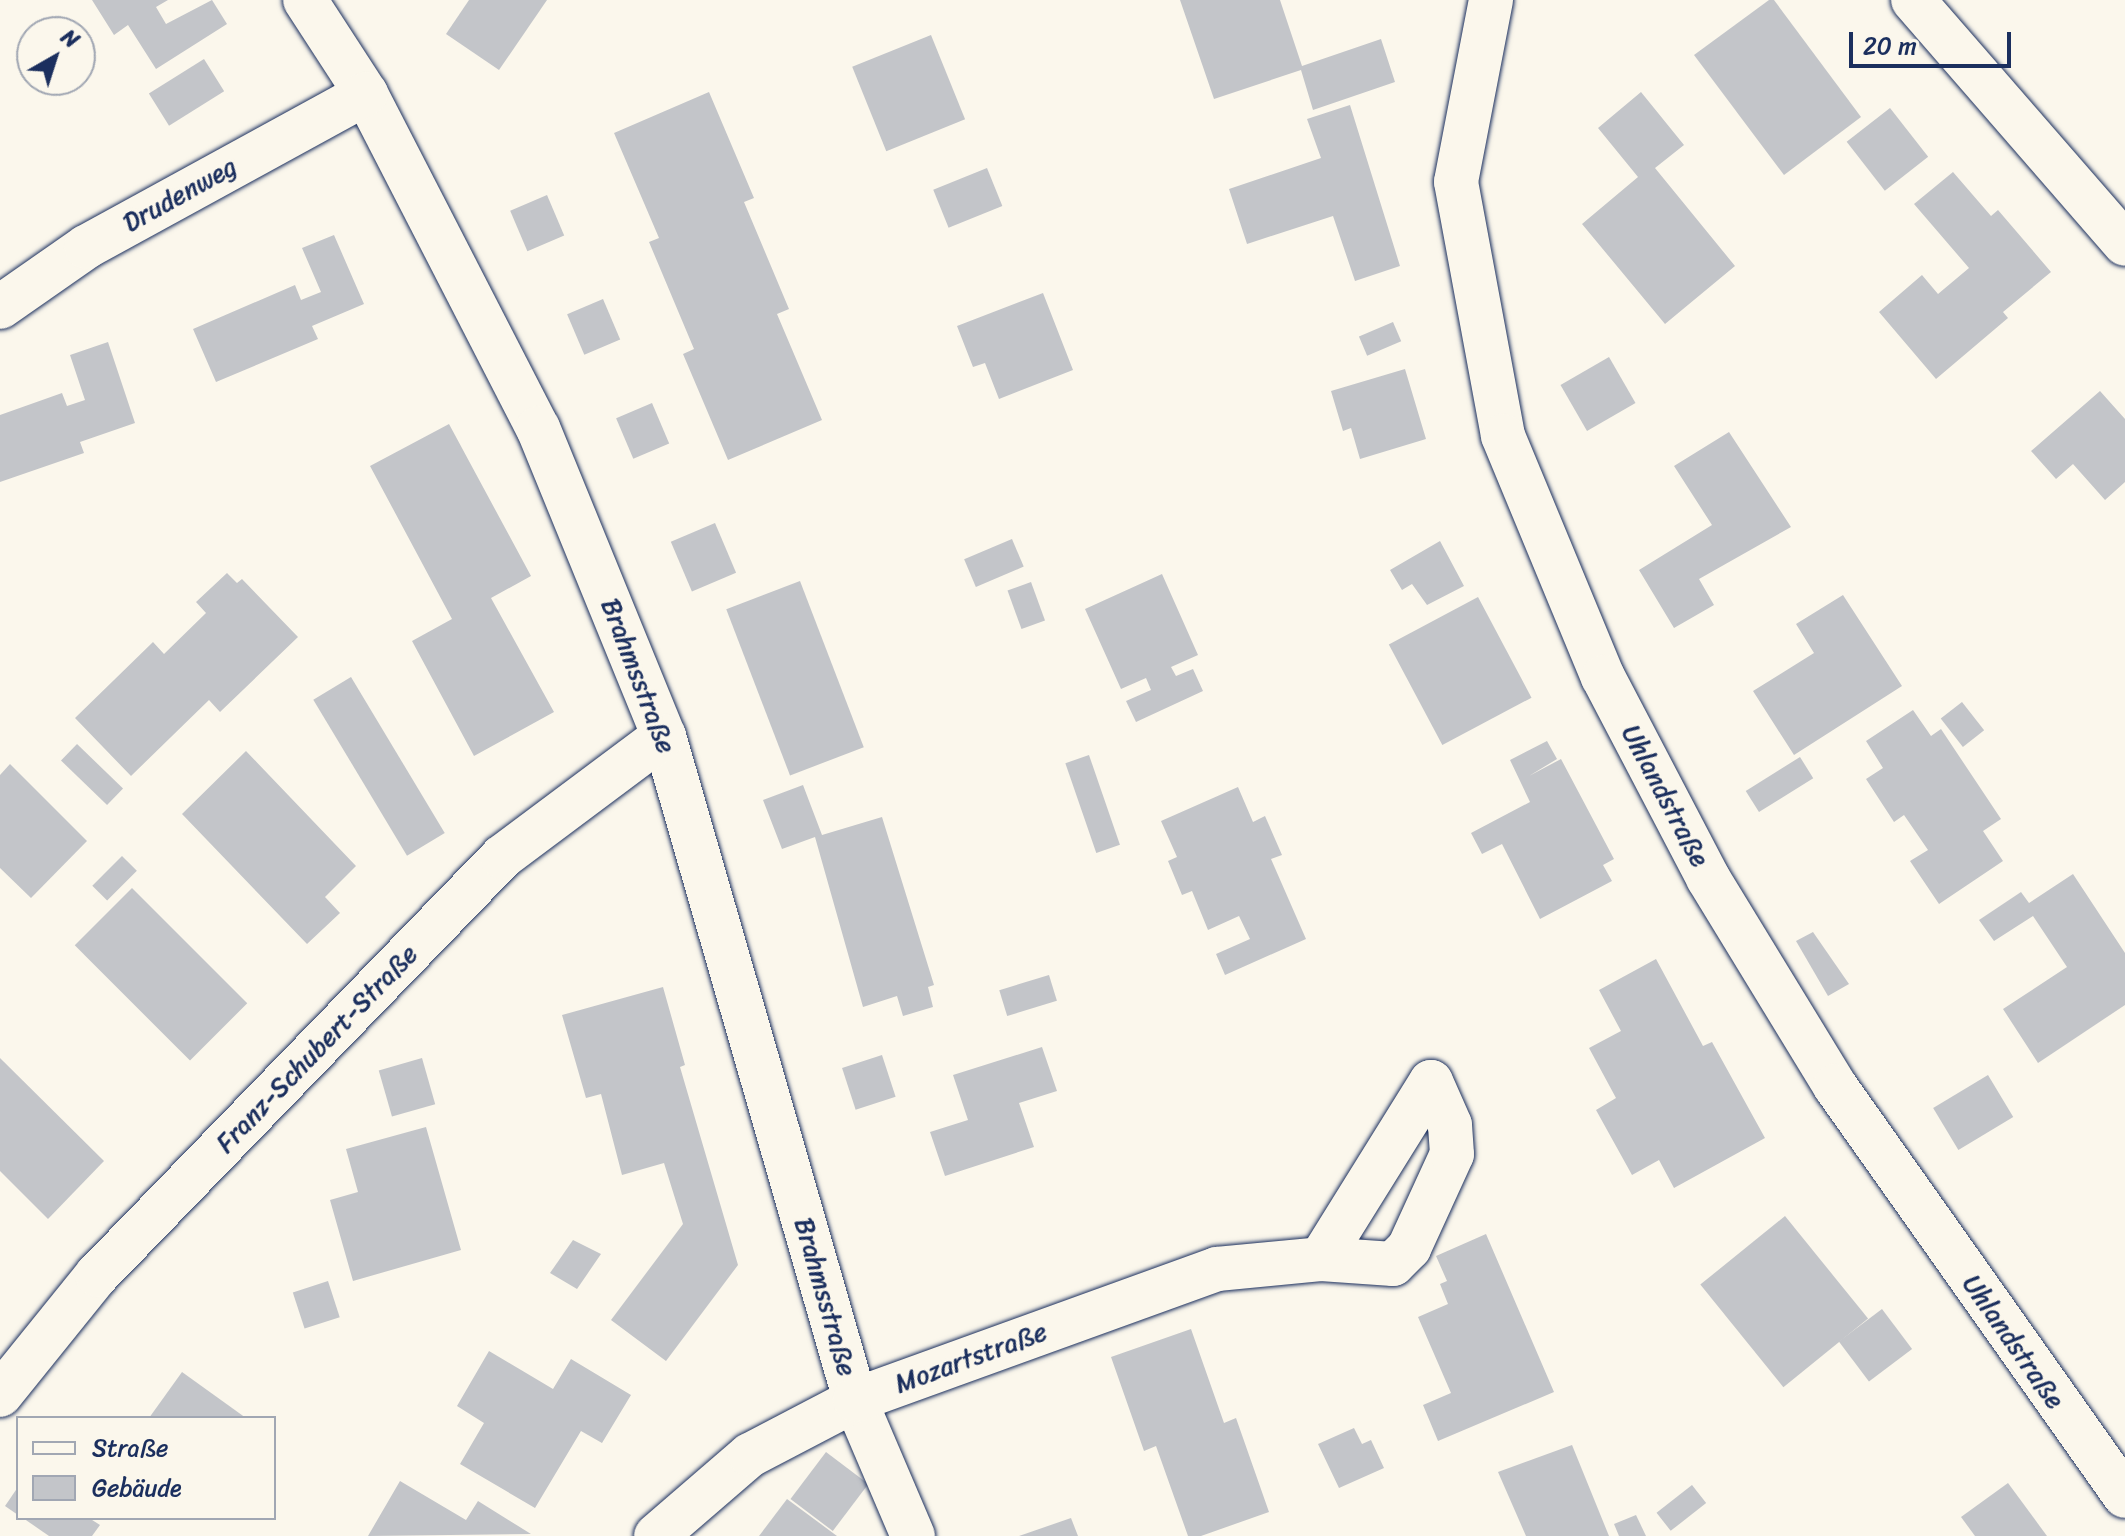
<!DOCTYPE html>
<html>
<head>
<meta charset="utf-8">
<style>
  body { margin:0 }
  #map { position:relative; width:2125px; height:1536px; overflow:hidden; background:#fbf7ec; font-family:Sriracha,sans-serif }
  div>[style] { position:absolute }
  .building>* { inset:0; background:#c3c5c9; transform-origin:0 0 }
  .roads { filter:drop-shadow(0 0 2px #1b2f5e) drop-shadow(0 0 2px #1b2f5e) }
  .street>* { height:44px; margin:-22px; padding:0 22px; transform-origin:22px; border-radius:22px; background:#fbf7ec }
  span { translate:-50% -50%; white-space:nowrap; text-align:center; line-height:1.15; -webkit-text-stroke:6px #fbf7ec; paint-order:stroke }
  .street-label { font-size:26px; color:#1b2f5e }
  .legend { position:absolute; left:16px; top:1416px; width:260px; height:104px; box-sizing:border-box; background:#fbf7ec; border:2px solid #a1a7b3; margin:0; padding:10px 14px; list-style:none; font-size:24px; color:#1b2f5e }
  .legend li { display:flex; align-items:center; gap:16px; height:40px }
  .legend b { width:40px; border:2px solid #a1a7b3 }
  .north { position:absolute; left:16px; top:16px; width:80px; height:80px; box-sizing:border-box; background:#fbf7ec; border:2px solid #a1a7b3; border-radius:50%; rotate:39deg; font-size:22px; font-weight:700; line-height:32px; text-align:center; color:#1b2f5e }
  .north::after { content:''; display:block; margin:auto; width:28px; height:36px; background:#1b2f5e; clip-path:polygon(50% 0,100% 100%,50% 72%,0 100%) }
  .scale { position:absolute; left:1849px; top:32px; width:162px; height:36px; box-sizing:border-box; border:4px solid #1b2f5e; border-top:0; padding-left:10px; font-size:24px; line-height:28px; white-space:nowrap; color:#1b2f5e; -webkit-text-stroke:6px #fbf7ec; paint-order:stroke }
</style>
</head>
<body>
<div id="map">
  <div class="building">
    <i style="clip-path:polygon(92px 0,168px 0,156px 7px,166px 24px,212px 0,227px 24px,156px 69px,128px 25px,114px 35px)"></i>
    <i style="clip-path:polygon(469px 0,547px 0,499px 70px,446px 34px)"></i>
    <i style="clip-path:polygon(1180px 0,1280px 0,1302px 66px,1381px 39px,1395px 82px,1313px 110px,1301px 70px,1214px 99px)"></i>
    <i style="clip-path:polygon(1769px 0,1774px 0,1861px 117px,1784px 175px,1694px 55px)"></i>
    <i style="left:931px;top:35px;width:91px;height:85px;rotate:68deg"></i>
    <i style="left:204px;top:59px;width:38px;height:65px;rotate:58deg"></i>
    <i style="clip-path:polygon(709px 92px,754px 198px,744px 202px,789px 309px,777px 314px,822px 420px,728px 460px,683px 354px,694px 349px,649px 242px,659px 238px,614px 133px)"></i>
    <i style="clip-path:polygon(1641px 92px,1684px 145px,1655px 168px,1735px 266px,1665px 324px,1582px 224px,1638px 177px,1598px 128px)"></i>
    <i style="clip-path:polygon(1350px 105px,1400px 266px,1355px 281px,1333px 216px,1247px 244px,1229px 189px,1321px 158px,1307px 119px)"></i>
    <i style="left:1890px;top:108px;width:62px;height:55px;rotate:52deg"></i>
    <i style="left:987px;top:168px;width:41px;height:58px;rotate:68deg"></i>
    <i style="clip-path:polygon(1953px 172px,1991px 216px,1998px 210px,2051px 272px,2003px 312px,2008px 318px,1936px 379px,1879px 312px,1922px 275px,1938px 294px,1969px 268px,1914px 204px)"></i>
    <i style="left:547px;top:195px;width:44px;height:40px;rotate:67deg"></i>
    <i style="clip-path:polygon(334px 235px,364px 304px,312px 326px,318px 339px,216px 382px,193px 329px,295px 285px,301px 300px,321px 292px,302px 248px)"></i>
    <i style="clip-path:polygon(1043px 293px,1073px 370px,999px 399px,985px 363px,973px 367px,957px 326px)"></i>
    <i style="left:603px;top:299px;width:44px;height:39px;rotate:67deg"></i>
    <i style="left:1393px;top:322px;width:21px;height:37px;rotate:67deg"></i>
    <i style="clip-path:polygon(108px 342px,135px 423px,80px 442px,84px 453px,0 482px,0 415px,62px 393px,67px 406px,85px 400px,70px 355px)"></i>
    <i style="left:1609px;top:357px;width:53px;height:56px;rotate:60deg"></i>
    <i style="clip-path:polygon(1405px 369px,1426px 439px,1360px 459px,1351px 428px,1343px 431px,1331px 391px)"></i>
    <i style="clip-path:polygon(2100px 391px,2125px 419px,2125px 482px,2105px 500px,2073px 464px,2056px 479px,2031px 451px)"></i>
    <i style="left:652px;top:403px;width:44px;height:39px;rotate:67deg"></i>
    <i style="clip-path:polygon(449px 424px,531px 576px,491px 598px,554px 712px,474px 756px,412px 641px,452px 619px,370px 466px)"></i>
    <i style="clip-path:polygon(1729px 432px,1791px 527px,1699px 579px,1714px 605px,1674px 628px,1639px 570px,1712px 525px,1674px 466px)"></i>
    <i style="left:715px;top:523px;width:54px;height:48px;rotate:67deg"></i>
    <i style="left:1012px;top:539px;width:30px;height:52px;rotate:67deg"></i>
    <i style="clip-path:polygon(1440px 541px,1464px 586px,1427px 605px,1412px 584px,1402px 590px,1390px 570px)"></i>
    <i style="clip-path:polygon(227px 573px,237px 583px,242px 579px,298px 637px,220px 712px,209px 700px,131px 776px,75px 718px,153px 642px,164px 654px,206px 613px,196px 602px)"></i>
    <i style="clip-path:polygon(1162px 574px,1198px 655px,1171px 667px,1176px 676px,1193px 669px,1203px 691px,1136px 722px,1126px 701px,1151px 690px,1146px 678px,1121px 689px,1085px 609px)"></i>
    <i style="left:800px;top:581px;width:178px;height:79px;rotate:69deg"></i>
    <i style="left:1031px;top:582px;width:41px;height:25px;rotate:70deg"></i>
    <i style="clip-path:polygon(1843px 595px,1902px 686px,1794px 755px,1753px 691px,1814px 653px,1796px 624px)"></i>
    <i style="left:1478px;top:597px;width:114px;height:101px;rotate:62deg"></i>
    <i style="left:351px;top:677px;width:182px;height:44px;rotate:59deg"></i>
    <i style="left:1962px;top:702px;width:36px;height:27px;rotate:52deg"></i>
    <i style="clip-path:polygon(1913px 710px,1931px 736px,1941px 729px,2001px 819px,1983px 831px,2003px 861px,1939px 904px,1910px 861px,1928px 850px,1904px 815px,1894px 822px,1866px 779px,1883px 768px,1866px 741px)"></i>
    <i style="clip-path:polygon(1547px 741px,1557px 759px,1529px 776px,1561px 759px,1614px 859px,1603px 865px,1612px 881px,1540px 919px,1502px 844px,1482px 854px,1471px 833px,1530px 802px,1510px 760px)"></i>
    <i style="left:77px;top:744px;width:64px;height:23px;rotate:44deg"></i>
    <i style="clip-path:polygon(246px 751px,356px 866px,325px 897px,340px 913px,307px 944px,182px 814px)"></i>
    <i style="left:1089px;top:755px;width:95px;height:25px;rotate:71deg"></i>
    <i style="left:1800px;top:757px;width:25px;height:64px;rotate:58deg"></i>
    <i style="clip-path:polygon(10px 764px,87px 841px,31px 898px,0 868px,0 775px)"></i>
    <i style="clip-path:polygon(803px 785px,822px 835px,882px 817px,934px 985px,928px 987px,933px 1007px,903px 1016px,897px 996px,863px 1007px,815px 837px,782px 849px,763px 800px)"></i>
    <i style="clip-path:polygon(1238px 787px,1253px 822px,1265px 816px,1282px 855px,1271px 859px,1306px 939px,1225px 975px,1216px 954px,1250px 939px,1239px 916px,1208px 930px,1192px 891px,1182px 895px,1168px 861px,1177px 857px,1161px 821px)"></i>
    <i style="left:122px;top:856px;width:21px;height:42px;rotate:45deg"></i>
    <i style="clip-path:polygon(2073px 874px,2125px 953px,2125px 1005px,2038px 1063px,2003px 1009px,2067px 967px,2033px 916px,1994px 941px,1979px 920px,2021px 892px,2029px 903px)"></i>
    <i style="left:132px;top:888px;width:163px;height:81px;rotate:45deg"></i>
    <i style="clip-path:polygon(1813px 932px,1849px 984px,1828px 996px,1796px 941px)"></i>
    <i style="clip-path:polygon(1656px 959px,1703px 1046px,1712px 1042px,1765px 1138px,1674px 1188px,1659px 1160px,1632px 1175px,1596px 1110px,1616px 1098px,1589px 1048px,1621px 1031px,1599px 990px)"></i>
    <i style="left:1049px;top:975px;width:27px;height:52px;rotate:73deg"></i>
    <i style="clip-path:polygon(663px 987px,685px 1065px,680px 1067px,738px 1265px,666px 1361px,611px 1320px,683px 1224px,664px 1163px,622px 1175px,601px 1094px,586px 1098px,562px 1015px)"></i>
    <i style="clip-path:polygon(1042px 1047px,1057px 1091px,1019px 1103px,1034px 1147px,945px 1176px,930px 1132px,968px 1120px,953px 1075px)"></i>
    <i style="left:882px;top:1055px;width:44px;height:42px;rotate:72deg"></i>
    <i style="clip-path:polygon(0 1058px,104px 1161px,48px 1219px,0 1171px)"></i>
    <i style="left:422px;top:1058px;width:48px;height:45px;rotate:74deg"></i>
    <i style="left:1988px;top:1075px;width:49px;height:64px;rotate:59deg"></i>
    <i style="clip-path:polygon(426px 1127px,461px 1250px,353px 1281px,330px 1200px,358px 1192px,346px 1149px)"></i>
    <i style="left:1785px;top:1216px;width:132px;height:109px;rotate:51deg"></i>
    <i style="clip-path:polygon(1486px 1234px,1554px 1392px,1438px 1441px,1423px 1405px,1451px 1393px,1418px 1317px,1448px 1304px,1440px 1284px,1447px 1281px,1436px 1256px)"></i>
    <i style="clip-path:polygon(573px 1240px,601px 1254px,577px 1289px,550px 1273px)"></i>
    <i style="left:328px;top:1281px;width:38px;height:37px;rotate:72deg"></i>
    <i style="left:1882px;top:1309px;width:50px;height:54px;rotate:53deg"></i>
    <i style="clip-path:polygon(1191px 1329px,1224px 1423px,1236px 1418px,1269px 1512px,1201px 1536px,1188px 1536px,1156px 1446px,1144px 1451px,1111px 1357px)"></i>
    <i style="clip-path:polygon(489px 1351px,553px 1389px,571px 1359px,631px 1395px,602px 1443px,581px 1431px,535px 1508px,460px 1464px,484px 1423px,457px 1406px)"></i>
    <i style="clip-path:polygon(182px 1372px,246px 1418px,149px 1418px)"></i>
    <i style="clip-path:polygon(1354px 1428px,1362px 1444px,1371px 1440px,1384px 1468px,1339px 1488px,1318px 1444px)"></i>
    <i style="clip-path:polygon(1572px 1445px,1609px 1536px,1526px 1536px,1498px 1472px)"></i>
    <i style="left:826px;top:1452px;width:53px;height:59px;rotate:37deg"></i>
    <i style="clip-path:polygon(400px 1481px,466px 1520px,478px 1501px,531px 1534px,368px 1536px)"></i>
    <i style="clip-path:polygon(2008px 1483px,2047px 1536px,1975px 1536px,1961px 1517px)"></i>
    <i style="left:1692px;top:1485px;width:23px;height:45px;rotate:52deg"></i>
    <i style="clip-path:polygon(18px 1487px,18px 1515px,5px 1506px)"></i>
    <i style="clip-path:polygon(787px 1499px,837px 1536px,759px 1536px)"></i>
    <i style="clip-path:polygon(1636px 1515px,1646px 1536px,1619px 1536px,1614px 1524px)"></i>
    <i style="clip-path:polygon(23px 1518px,89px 1518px,100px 1525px,92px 1536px,49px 1536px)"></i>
    <i style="clip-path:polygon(1071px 1518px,1078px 1536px,1019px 1536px)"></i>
  </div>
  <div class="roads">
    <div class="street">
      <i style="left:305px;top:0;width:112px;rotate:57deg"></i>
      <i style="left:366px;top:94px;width:376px;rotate:62.8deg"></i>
      <i style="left:538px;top:428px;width:333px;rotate:67.8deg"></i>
      <i style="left:664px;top:736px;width:691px;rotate:73.95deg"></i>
      <i style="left:855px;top:1400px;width:148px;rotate:66.9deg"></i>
      <i style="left:1491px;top:0;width:185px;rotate:100.9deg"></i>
      <i style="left:1456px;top:182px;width:258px;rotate:79.5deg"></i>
      <i style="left:1503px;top:436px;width:261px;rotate:67.5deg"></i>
      <i style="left:1603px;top:677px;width:227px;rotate:62.4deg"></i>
      <i style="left:1708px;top:878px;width:244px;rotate:58.6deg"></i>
      <i style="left:1835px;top:1086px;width:502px;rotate:54.73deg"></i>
      <i style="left:1913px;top:0;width:323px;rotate:49deg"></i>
      <i style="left:0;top:307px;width:105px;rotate:-34.9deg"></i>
      <i style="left:86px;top:247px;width:319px;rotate:-28.7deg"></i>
      <i style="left:0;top:1395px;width:154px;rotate:-51.1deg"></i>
      <i style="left:97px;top:1275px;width:582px;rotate:-45.9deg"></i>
      <i style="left:502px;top:857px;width:202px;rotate:-36.8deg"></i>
      <i style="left:656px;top:1536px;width:124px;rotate:-40.8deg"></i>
      <i style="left:750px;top:1455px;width:119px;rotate:-27.6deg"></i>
      <i style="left:855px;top:1400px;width:385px;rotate:-19.9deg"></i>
      <i style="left:1217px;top:1269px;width:104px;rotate:-5.5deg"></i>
      <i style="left:1321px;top:1259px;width:72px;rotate:4deg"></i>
      <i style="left:1393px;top:1264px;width:23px;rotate:-45deg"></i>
      <i style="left:1409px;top:1248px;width:103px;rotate:-65.4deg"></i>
      <i style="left:1452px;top:1154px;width:29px;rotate:-94deg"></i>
      <i style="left:1450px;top:1125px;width:47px;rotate:-113.8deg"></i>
      <i style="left:1431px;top:1082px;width:208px;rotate:121.9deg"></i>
    </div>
  </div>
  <div class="street-label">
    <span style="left:180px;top:195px;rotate:-29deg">Drudenweg</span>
    <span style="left:638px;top:676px;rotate:69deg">Brahmsstraße</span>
    <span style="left:1665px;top:796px;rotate:62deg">Uhlandstraße</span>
    <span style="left:317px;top:1049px;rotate:-46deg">Franz-Schubert-Straße</span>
    <span style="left:825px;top:1297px;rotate:74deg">Brahmsstraße</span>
    <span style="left:2013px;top:1342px;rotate:55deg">Uhlandstraße</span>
    <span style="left:971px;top:1358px;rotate:-20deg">Mozartstraße</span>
  </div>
  <ul class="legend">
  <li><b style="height:10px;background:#fbf7ec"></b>Straße</li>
  <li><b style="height:22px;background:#c3c5c9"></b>Gebäude</li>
  </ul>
  <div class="north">N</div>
  <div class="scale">20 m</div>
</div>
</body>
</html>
